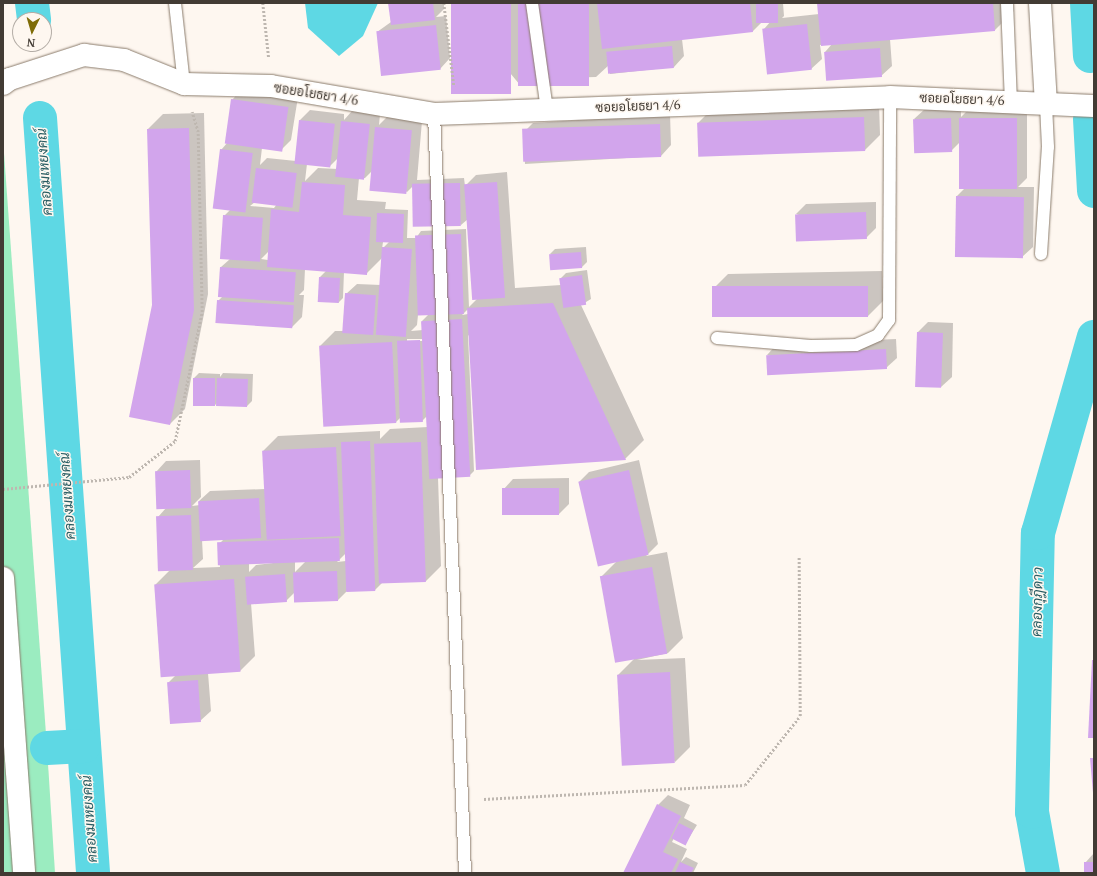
<!DOCTYPE html>
<html>
<head>
<meta charset="utf-8">
<style>
  body { margin:0 }
  #map { position:relative; width:1097px; height:876px; overflow:hidden; background:#fef7f0; font-family:"PT Serif",Sarabun,serif }
  div>[style] { position:absolute }
  .green>* { inset:0; background:#9becc0 }
  .water>* { inset:0; background:#5ed8e4 }
  .shadow>* { inset:0; background:#0003 }
  .canal>* { height:34px; margin:-17px; padding:0 17px; transform-origin:17px; border-radius:17px; background:#5ed8e4 }
  .building>* { inset:0; background:#d2a5ec; transform-origin:0 0 }
  .path>* { height:2.5px; margin-top:-1.25px; transform-origin:0; background:repeating-linear-gradient(90deg,#beb7b0 0 2px,transparent 0 4px) }
  .roads { filter:drop-shadow(0 0 1px #8b7c6c) drop-shadow(0 0 1px #8b7c6c) }
  .service>* { height:12px; margin:-6px; padding:0 6px; transform-origin:6px; border-radius:6px; background:#fff }
  .minor>* { height:22px; margin:-11px; padding:0 11px; transform-origin:11px; border-radius:11px; background:#fff }
  span { translate:-50% -50%; white-space:nowrap; text-align:center; line-height:1.15; -webkit-text-stroke:3px #fef7f0; paint-order:stroke }
  .street-label { font-size:13px; color:#423b34 }
  .water-label { font-size:14px; color:#295d63; font-style:italic }
  .frame { position:absolute; inset:0; border:4px solid #423b34; pointer-events:none }
  .north { position:absolute; left:12px; top:12px; width:40px; height:40px; box-sizing:border-box; background:#fef7f0; border:1px solid #b3aca5; border-radius:50%; rotate:185deg; font-size:11px; font-weight:700; line-height:16px; text-align:center; color:#423b34 }
  .north::after { content:''; display:block; margin:auto; width:14px; height:18px; background:#7f6c07; clip-path:polygon(50% 0,100% 100%,50% 72%,0 100%) }
</style>
</head>
<body>
<div id="map">
  <div class="green">
    <i style="clip-path:polygon(3px 139px,47px 748px,55px 873px,3px 873px)"></i>
  </div>
  <div class="water">
    <i style="clip-path:polygon(305px 3px,378px 3px,363px 36px,339px 56px,308px 28px)"></i>
  </div>
  <div class="shadow">
    <i style="clip-path:polygon(389px 3px,444px 3px,444px 9px,436px 17px,446px 16px,450px 58px,440px 69px,377px 32px,391px 22px)"></i>
    <i style="clip-path:polygon(452px 3px,783px 3px,784px 16px,782px 18px,819px 14px,818px 3px,1013px 3px,1014px 11px,995px 30px,890px 39px,892px 66px,881px 76px,825px 52px,832px 44px,820px 45px,822px 59px,811px 69px,764px 29px,771px 21px,762px 22px,753px 31px,682px 39px,684px 56px,674px 67px,610px 74px,609px 65px,596px 77px,526px 79px,520px 85px)"></i>
    <i style="clip-path:polygon(evenodd,242px 89px,298px 97px,291px 140px,281px 150px,262px 148px,260px 165px,267px 158px,296px 161px,300px 120px,310px 110px,344px 114px,344px 120px,352px 111px,380px 114px,379px 125px,387px 117px,422px 121px,417px 180px,464px 178px,465px 186px,476px 175px,507px 172px,515px 288px,561px 285px,561px 278px,566px 273px,587px 270px,591px 299px,581px 305px,644px 440px,625px 459px,468px 335px,474px 471px,469px 476px,438px 477px,441px 566px,426px 581px,383px 582px,375px 590px,347px 591px,338px 600px,294px 593px,286px 601px,251px 603px,255px 656px,240px 671px,208px 673px,211px 711px,200px 721px,168px 683px,176px 675px,155px 585px,170px 570px,160px 571px,158px 517px,166px 508px,156px 472px,166px 461px,200px 460px,201px 497px,192px 506px,200px 505px,199px 501px,210px 491px,265px 489px,263px 451px,278px 436px,380px 431px,380px 439px,390px 429px,428px 427px,427px 416px,422px 421px,401px 417px,396px 422px,320px 346px,335px 331px,343px 331px,346px 294px,357px 284px,381px 285px,382px 258px,366px 274px,344px 272px,343px 298px,338px 303px,320px 277px,326px 271px,305px 269px,304px 290px,299px 295px,304px 295px,302px 317px,292px 327px,218px 301px,223px 296px,221px 267px,230px 259px,224px 216px,230px 210px,221px 150px,228px 142px,232px 100px,242px 89px,339px 157px,338px 169px,318px 168px,305px 181px,307px 164px,330px 166px,339px 157px,242px 89px,373px 170px,407px 192px,413px 186px,461px 225px,468px 219px,477px 299px,469px 307px,466px 229px,421px 231px,416px 238px,407px 238px,408px 210px,385px 209px,386px 202px,357px 200px,359px 178px,365px 178px,373px 170px,242px 89px,255px 202px,277px 204px,274px 208px,250px 206px,255px 202px,242px 89px,383px 242px,389px 242px,382px 249px,383px 242px,242px 89px,269px 251px,268px 260px,261px 259px,269px 251px,242px 89px,468px 309px,468px 314px,462px 315px,468px 309px,242px 89px,429px 314px,422px 321px,423px 330px,411px 331px,417px 325px,418px 315px,429px 314px,242px 89px,407px 339px,425px 339px,425px 341px,407px 341px,407px 339px,242px 89px,225px 538px,218px 545px,220px 567px,193px 568px,203px 559px,202px 539px,225px 538px,242px 89px,346px 553px,346px 561px,337px 562px,346px 553px,242px 89px,306px 561px,295px 572px,295px 562px,306px 561px,242px 89px,282px 562px,256px 565px,249px 572px,249px 564px,282px 562px)"></i>
    <i style="clip-path:polygon(879px 103px,880px 135px,865px 150px,699px 155px,698px 123px,713px 108px)"></i>
    <i style="clip-path:polygon(970px 108px,1027px 108px,1027px 178px,1018px 187px,1034px 187px,1033px 247px,1022px 257px,956px 256px,957px 196px,965px 188px,960px 142px,951px 151px,914px 119px,925px 109px,961px 109px,961px 117px)"></i>
    <i style="clip-path:polygon(204px 113px,208px 294px,185px 409px,170px 424px,153px 305px,148px 129px,163px 114px)"></i>
    <i style="clip-path:polygon(670px 114px,671px 145px,661px 156px,525px 164px,523px 133px,533px 123px)"></i>
    <i style="clip-path:polygon(876px 202px,876px 228px,866px 238px,796px 214px,806px 204px)"></i>
    <i style="clip-path:polygon(586px 247px,587px 262px,582px 267px,550px 254px,555px 249px)"></i>
    <i style="clip-path:polygon(882px 271px,883px 301px,868px 316px,713px 289px,728px 274px)"></i>
    <i style="clip-path:polygon(928px 322px,953px 323px,952px 377px,941px 387px,918px 332px)"></i>
    <i style="clip-path:polygon(896px 339px,897px 358px,886px 368px,767px 355px,777px 344px)"></i>
    <i style="clip-path:polygon(199px 373px,220px 374px,220px 377px,223px 373px,253px 374px,252px 401px,247px 406px,218px 402px,215px 405px,194px 378px)"></i>
    <i style="clip-path:polygon(639px 460px,658px 544px,646px 556px,667px 552px,683px 638px,668px 653px,637px 660px,685px 658px,690px 747px,675px 762px,618px 675px,634px 659px,601px 577px,617px 561px,579px 482px,589px 472px)"></i>
    <i style="clip-path:polygon(569px 478px,569px 504px,559px 514px,503px 515px,503px 490px,513px 479px)"></i>
    <i style="clip-path:polygon(668px 795px,690px 805px,684px 818px,697px 825px,685px 844px,674px 838px,672px 842px,687px 849px,681px 862px,686px 857px,698px 863px,693px 873px,624px 873px,658px 805px)"></i>
    <i style="clip-path:polygon(1094px 853px,1094px 873px,1085px 873px,1085px 863px)"></i>
  </div>
  <div class="canal">
    <i style="left:32px;top:3px;width:17px;rotate:83deg"></i>
    <i style="left:1087px;top:3px;width:53px;rotate:86.8deg"></i>
    <i style="left:40px;top:118px;width:757px;rotate:85.98deg"></i>
    <i style="left:1090px;top:119px;width:72px;rotate:86.8deg"></i>
    <i style="left:47px;top:748px;width:37px;rotate:-3deg"></i>
    <i style="left:1043px;top:873px;width:62px;rotate:-100.2deg"></i>
    <i style="left:1032px;top:812px;width:279px;rotate:-88.8deg"></i>
    <i style="left:1038px;top:533px;width:204px;rotate:-74.1deg"></i>
  </div>
  <div class="building">
    <i style="clip-path:polygon(388px 3px,433px 3px,435px 20px,391px 25px)"></i>
    <i style="left:451px;top:3px;width:60px;height:91px"></i>
    <i style="left:518px;top:3px;width:71px;height:83px"></i>
    <i style="clip-path:polygon(597px 3px,750px 3px,753px 32px,602px 49px)"></i>
    <i style="left:756px;top:3px;width:22px;height:20px"></i>
    <i style="clip-path:polygon(817px 3px,993px 3px,995px 31px,821px 46px)"></i>
    <i style="left:807px;top:24px;width:46px;height:45px;rotate:84deg"></i>
    <i style="left:436px;top:25px;width:45px;height:60px;rotate:84deg"></i>
    <i style="left:672px;top:46px;width:22px;height:66px;rotate:85deg"></i>
    <i style="left:880px;top:48px;width:29px;height:56px;rotate:86deg"></i>
    <i style="left:231px;top:99px;width:58px;height:45px;rotate:8deg"></i>
    <i style="left:864px;top:117px;width:34px;height:167px;rotate:88deg"></i>
    <i style="left:951px;top:118px;width:34px;height:38px;rotate:88deg"></i>
    <i style="left:959px;top:118px;width:58px;height:71px"></i>
    <i style="left:299px;top:120px;width:36px;height:44px;rotate:6deg"></i>
    <i style="left:341px;top:121px;width:29px;height:56px;rotate:6deg"></i>
    <i style="left:660px;top:124px;width:33px;height:138px;rotate:88deg"></i>
    <i style="left:375px;top:127px;width:37px;height:64px;rotate:5deg"></i>
    <i style="clip-path:polygon(189px 128px,194px 310px,170px 425px,129px 417px,152px 305px,147px 129px)"></i>
    <i style="left:220px;top:149px;width:33px;height:60px;rotate:7deg"></i>
    <i style="left:256px;top:168px;width:41px;height:35px;rotate:7deg"></i>
    <i style="clip-path:polygon(302px 182px,345px 185px,343px 215px,371px 217px,367px 275px,267px 267px,271px 209px,299px 212px)"></i>
    <i style="left:497px;top:182px;width:116px;height:33px;rotate:86deg"></i>
    <i style="left:460px;top:183px;width:43px;height:48px;rotate:89deg"></i>
    <i style="left:956px;top:196px;width:68px;height:61px;rotate:1deg"></i>
    <i style="left:866px;top:212px;width:27px;height:71px;rotate:88deg"></i>
    <i style="left:377px;top:213px;width:27px;height:29px;rotate:2deg"></i>
    <i style="left:223px;top:215px;width:40px;height:44px;rotate:4deg"></i>
    <i style="left:461px;top:234px;width:80px;height:46px;rotate:88deg"></i>
    <i style="left:382px;top:247px;width:30px;height:88px;rotate:4deg"></i>
    <i style="left:581px;top:252px;width:16px;height:32px;rotate:86deg"></i>
    <i style="left:220px;top:267px;width:76px;height:30px;rotate:4deg"></i>
    <i style="left:582px;top:275px;width:30px;height:23px;rotate:82deg"></i>
    <i style="left:319px;top:277px;width:21px;height:25px;rotate:3deg"></i>
    <i style="left:868px;top:286px;width:31px;height:156px;rotate:90deg"></i>
    <i style="left:345px;top:293px;width:31px;height:40px;rotate:4deg"></i>
    <i style="left:217px;top:300px;width:77px;height:23px;rotate:4deg"></i>
    <i style="clip-path:polygon(553px 303px,626px 460px,476px 470px,467px 308px)"></i>
    <i style="left:462px;top:319px;width:158px;height:41px;rotate:87deg"></i>
    <i style="left:917px;top:332px;width:26px;height:55px;rotate:2deg"></i>
    <i style="left:420px;top:340px;width:82px;height:23px;rotate:88deg"></i>
    <i style="left:392px;top:342px;width:81px;height:73px;rotate:87deg"></i>
    <i style="left:886px;top:349px;width:20px;height:120px;rotate:87deg"></i>
    <i style="left:193px;top:378px;width:22px;height:28px"></i>
    <i style="left:217px;top:378px;width:31px;height:28px;rotate:2deg"></i>
    <i style="left:370px;top:441px;width:150px;height:29px;rotate:88deg"></i>
    <i style="left:421px;top:442px;width:140px;height:47px;rotate:88deg"></i>
    <i style="left:336px;top:447px;width:89px;height:74px;rotate:87deg"></i>
    <i style="left:190px;top:470px;width:38px;height:35px;rotate:88deg"></i>
    <i style="left:629px;top:470px;width:87px;height:52px;rotate:77deg"></i>
    <i style="left:559px;top:488px;width:27px;height:57px;rotate:90deg"></i>
    <i style="left:259px;top:498px;width:40px;height:61px;rotate:87deg"></i>
    <i style="left:191px;top:515px;width:55px;height:35px;rotate:88deg"></i>
    <i style="left:339px;top:538px;width:23px;height:122px;rotate:88deg"></i>
    <i style="left:652px;top:567px;width:88px;height:53px;rotate:80deg"></i>
    <i style="left:337px;top:571px;width:30px;height:44px;rotate:88deg"></i>
    <i style="left:285px;top:574px;width:28px;height:40px;rotate:86deg"></i>
    <i style="left:234px;top:579px;width:93px;height:80px;rotate:86deg"></i>
    <i style="clip-path:polygon(1092px 660px,1094px 660px,1094px 738px,1088px 738px)"></i>
    <i style="left:670px;top:672px;width:91px;height:53px;rotate:87deg"></i>
    <i style="left:198px;top:680px;width:42px;height:31px;rotate:86deg"></i>
    <i style="clip-path:polygon(1090px 758px,1094px 758px,1094px 793px,1093px 793px)"></i>
    <i style="clip-path:polygon(657px 804px,681px 816px,663px 852px,678px 859px,671px 873px,623px 873px)"></i>
    <i style="left:679px;top:823px;width:16px;height:17px;rotate:27deg"></i>
    <i style="clip-path:polygon(680px 862px,694px 868px,691px 873px,675px 873px)"></i>
    <i style="left:1084px;top:862px;width:10px;height:11px"></i>
  </div>
  <div class="path">
    <i style="left:263px;top:3px;width:56px;rotate:83.9deg"></i>
    <i style="left:444px;top:3px;width:84px;rotate:83.1deg"></i>
    <i style="left:3px;top:489px;width:127px;rotate:-5.4deg"></i>
    <i style="left:129px;top:477px;width:58px;rotate:-38deg"></i>
    <i style="left:175px;top:441px;width:132px;rotate:-78.2deg"></i>
    <i style="left:202px;top:312px;width:180px;rotate:-91.3deg"></i>
    <i style="left:198px;top:132px;width:21px;rotate:-107deg"></i>
    <i style="left:484px;top:799px;width:261px;rotate:-3.1deg"></i>
    <i style="left:745px;top:785px;width:88px;rotate:-51.4deg"></i>
    <i style="left:800px;top:716px;width:159px;rotate:-90.4deg"></i>
  </div>
  <div class="roads">
    <div class="service">
      <i style="left:175px;top:3px;width:81px;rotate:83.7deg"></i>
      <i style="left:532px;top:3px;width:108px;rotate:82deg"></i>
      <i style="left:1007px;top:3px;width:98px;rotate:87.7deg"></i>
      <i style="left:434px;top:114px;width:760px;rotate:87.66deg"></i>
      <i style="left:1041px;top:254px;width:107px;rotate:-86.3deg"></i>
      <i style="left:1048px;top:147px;width:43px;rotate:-92.7deg"></i>
      <i style="left:717px;top:338px;width:94px;rotate:4.9deg"></i>
      <i style="left:811px;top:346px;width:45px;rotate:-1.3deg"></i>
      <i style="left:856px;top:345px;width:24px;rotate:-24deg"></i>
      <i style="left:878px;top:335px;width:19px;rotate:-54deg"></i>
      <i style="left:889px;top:320px;width:223px;rotate:-89.7deg"></i>
    </div>
    <div class="minor">
      <i style="left:1040px;top:3px;width:101px;rotate:86.6deg"></i>
      <i style="left:3px;top:84px;width:9px;rotate:-36deg"></i>
      <i style="left:10px;top:79px;width:78px;rotate:-18deg"></i>
      <i style="left:84px;top:55px;width:40px;rotate:7.1deg"></i>
      <i style="left:124px;top:60px;width:65px;rotate:21.8deg"></i>
      <i style="left:184px;top:84px;width:87px;rotate:1.3deg"></i>
      <i style="left:271px;top:86px;width:165px;rotate:9.7deg"></i>
      <i style="left:434px;top:114px;width:456px;rotate:-2.1deg"></i>
      <i style="left:890px;top:97px;width:204px;rotate:2.5deg"></i>
      <i style="left:3px;top:578px;width:296px;rotate:85.9deg"></i>
    </div>
  </div>
  <div class="street-label">
    <span style="left:316px;top:94px;rotate:9deg">ซอยอโยธยา 4/6</span>
    <span style="left:962px;top:99px;rotate:2deg">ซอยอโยธยา 4/6</span>
    <span style="left:638px;top:106px;rotate:-2deg">ซอยอโยธยา 4/6</span>
  </div>
  <div class="water-label">
    <span style="left:44px;top:172px;rotate:-94deg">คลองมเหยงคณ์</span>
    <span style="left:67px;top:496px;rotate:-94deg">คลองมเหยงคณ์</span>
    <span style="left:1037px;top:602px;rotate:-89deg">คลองกุฎีดาว</span>
    <span style="left:89px;top:819px;rotate:-94deg">คลองมเหยงคณ์</span>
  </div>
  <div class="frame"></div>
  <div class="north">N</div>
</div>
</body>
</html>
